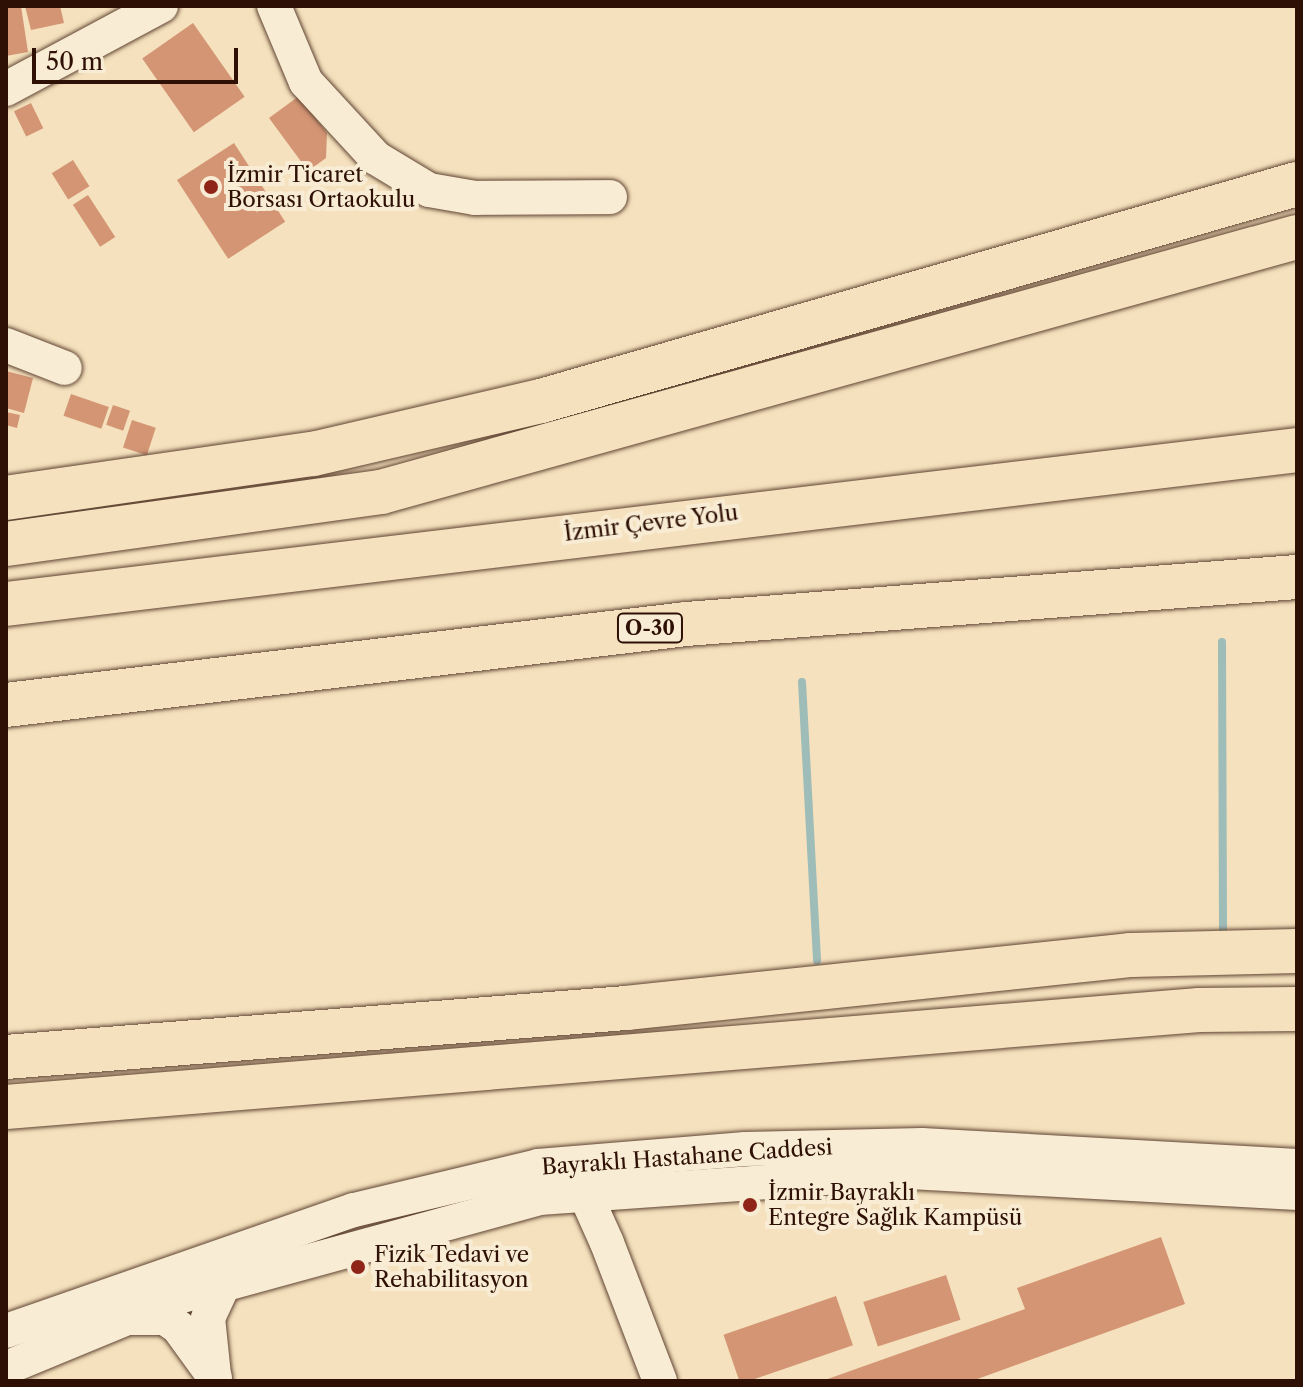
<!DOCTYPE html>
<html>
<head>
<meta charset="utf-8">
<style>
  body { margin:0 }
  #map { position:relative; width:1303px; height:1387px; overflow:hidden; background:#f5e1bd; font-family:"Libre Caslon Text",serif }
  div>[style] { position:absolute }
  .stream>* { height:8px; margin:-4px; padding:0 4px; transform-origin:4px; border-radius:4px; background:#9ebcb8 }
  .building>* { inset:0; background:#d39574; transform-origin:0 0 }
  .roads { filter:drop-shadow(0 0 2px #604433) drop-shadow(0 0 2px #604433) }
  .minor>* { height:34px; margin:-17px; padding:0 17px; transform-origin:17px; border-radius:17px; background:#f8ecd4 }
  .highway>* { height:44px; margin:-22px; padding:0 22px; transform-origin:22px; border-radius:22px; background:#f5e1bd }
  .dots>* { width:22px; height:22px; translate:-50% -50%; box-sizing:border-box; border:4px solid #f8ecd4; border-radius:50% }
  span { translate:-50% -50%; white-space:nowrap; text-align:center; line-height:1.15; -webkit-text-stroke:8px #f8ecd4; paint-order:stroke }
  .shield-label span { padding:2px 6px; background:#f8ecd4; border:2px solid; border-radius:6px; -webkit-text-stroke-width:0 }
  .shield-label { font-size:20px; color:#2f1005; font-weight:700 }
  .poi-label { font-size:22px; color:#2f1005 }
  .left { translate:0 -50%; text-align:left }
  .street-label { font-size:22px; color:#2f1005 }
  .frame { position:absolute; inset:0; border:8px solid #2f1005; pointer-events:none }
  .scale { position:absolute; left:32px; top:48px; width:206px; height:36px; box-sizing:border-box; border:4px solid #2f1005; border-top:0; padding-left:10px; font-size:24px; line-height:28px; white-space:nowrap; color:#2f1005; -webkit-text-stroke:6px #f8ecd4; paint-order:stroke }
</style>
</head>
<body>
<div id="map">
  <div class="stream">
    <i style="left:1222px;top:642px;width:288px;rotate:89.8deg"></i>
    <i style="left:802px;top:682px;width:279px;rotate:86.9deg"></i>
  </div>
  <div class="building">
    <i style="clip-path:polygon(6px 6px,21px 6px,28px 52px,6px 56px)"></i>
    <i style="clip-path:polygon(25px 6px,60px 6px,64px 23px,31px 30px)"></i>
    <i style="left:193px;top:23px;width:90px;height:62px;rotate:55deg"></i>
    <i style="clip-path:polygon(299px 96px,327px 133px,326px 158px,308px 171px,269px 118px)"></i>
    <i style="left:31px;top:103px;width:28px;height:19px;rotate:64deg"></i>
    <i style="left:234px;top:143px;width:94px;height:68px;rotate:57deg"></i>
    <i style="left:73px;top:160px;width:31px;height:25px;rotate:58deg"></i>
    <i style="left:88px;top:195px;width:50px;height:18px;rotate:57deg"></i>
    <i style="clip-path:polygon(6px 371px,33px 378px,24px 413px,6px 408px)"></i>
    <i style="left:71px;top:394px;width:40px;height:23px;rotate:19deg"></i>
    <i style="left:113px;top:405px;width:18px;height:21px;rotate:19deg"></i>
    <i style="clip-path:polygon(6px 412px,20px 415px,17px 428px,6px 425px)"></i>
    <i style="left:132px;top:420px;width:25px;height:29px;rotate:18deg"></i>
    <i style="clip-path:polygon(1161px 1237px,1185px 1304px,972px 1381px,822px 1381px,1025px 1309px,1017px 1288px)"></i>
    <i style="left:946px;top:1275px;width:47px;height:87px;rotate:72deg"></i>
    <i style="left:836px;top:1296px;width:52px;height:119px;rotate:71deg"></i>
  </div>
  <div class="roads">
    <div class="minor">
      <i style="left:274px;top:6px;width:82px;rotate:67.2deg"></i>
      <i style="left:306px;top:82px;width:103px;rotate:47.4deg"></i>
      <i style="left:376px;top:158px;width:62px;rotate:31.1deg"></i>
      <i style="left:429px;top:190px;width:47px;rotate:9.9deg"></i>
      <i style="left:475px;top:198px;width:135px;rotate:-0.4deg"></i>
      <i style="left:6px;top:89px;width:176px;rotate:-28.2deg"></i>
      <i style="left:6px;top:345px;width:63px;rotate:21.3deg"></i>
      <i style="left:570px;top:1183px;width:21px;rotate:39deg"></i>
      <i style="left:586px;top:1196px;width:51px;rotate:65.9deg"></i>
      <i style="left:607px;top:1243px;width:148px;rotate:69deg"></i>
      <i style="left:131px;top:1318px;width:34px"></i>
      <i style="left:165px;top:1318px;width:16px;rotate:35deg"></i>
      <i style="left:178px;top:1327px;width:63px;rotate:54deg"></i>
      <i style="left:6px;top:1331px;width:368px;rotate:-19.2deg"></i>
      <i style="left:354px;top:1210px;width:189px;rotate:-13.4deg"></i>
      <i style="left:538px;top:1166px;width:208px;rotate:-4.7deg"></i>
      <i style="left:745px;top:1149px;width:177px;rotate:-1.3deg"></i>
      <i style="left:922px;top:1145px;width:376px;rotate:3.2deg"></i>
      <i style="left:6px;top:1368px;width:186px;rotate:-22.4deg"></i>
      <i style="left:178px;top:1297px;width:374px;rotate:-15.3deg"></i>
      <i style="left:539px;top:1198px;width:372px;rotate:-4deg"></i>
      <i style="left:910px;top:1172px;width:388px;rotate:3.1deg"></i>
      <i style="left:214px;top:1375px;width:57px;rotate:-96deg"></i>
      <i style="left:208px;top:1318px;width:38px;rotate:-65deg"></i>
    </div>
    <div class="highway">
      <i style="left:6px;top:498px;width:310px;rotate:-8.2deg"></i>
      <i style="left:313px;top:454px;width:234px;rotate:-13.1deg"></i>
      <i style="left:541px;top:401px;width:787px;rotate:-16.02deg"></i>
      <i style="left:6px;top:544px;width:379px;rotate:-7.9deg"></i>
      <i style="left:381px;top:492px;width:951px;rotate:-15.56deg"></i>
      <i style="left:6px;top:604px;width:1300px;rotate:-6.8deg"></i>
      <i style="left:6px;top:705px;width:685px;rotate:-6.79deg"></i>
      <i style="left:686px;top:624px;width:613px;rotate:-4.4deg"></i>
      <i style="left:6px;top:1057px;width:622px;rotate:-4.52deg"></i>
      <i style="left:626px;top:1008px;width:508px;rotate:-5.99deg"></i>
      <i style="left:1131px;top:955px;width:166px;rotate:-1.4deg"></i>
      <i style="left:6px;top:1107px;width:1197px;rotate:-4.65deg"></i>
      <i style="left:1199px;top:1010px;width:98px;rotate:-0.6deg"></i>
    </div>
  </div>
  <div class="dots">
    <i style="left:211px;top:187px;background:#8f2418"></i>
    <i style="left:750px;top:1205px;background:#8f2418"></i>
    <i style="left:358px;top:1267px;background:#8f2418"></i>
  </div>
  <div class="shield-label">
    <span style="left:650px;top:628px">O-30</span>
  </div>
  <div class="poi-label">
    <span class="left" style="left:227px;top:187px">İzmir Ticaret<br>Borsası Ortaokulu</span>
    <span class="left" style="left:768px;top:1205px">İzmir Bayraklı<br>Entegre Sağlık Kampüsü</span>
    <span class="left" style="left:374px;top:1267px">Fizik Tedavi ve<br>Rehabilitasyon</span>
  </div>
  <div class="street-label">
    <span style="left:651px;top:523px;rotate:-7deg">İzmir Çevre Yolu</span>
    <span style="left:687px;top:1157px;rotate:-4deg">Bayraklı Hastahane Caddesi</span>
  </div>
  <div class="frame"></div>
  <div class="scale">50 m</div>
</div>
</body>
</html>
